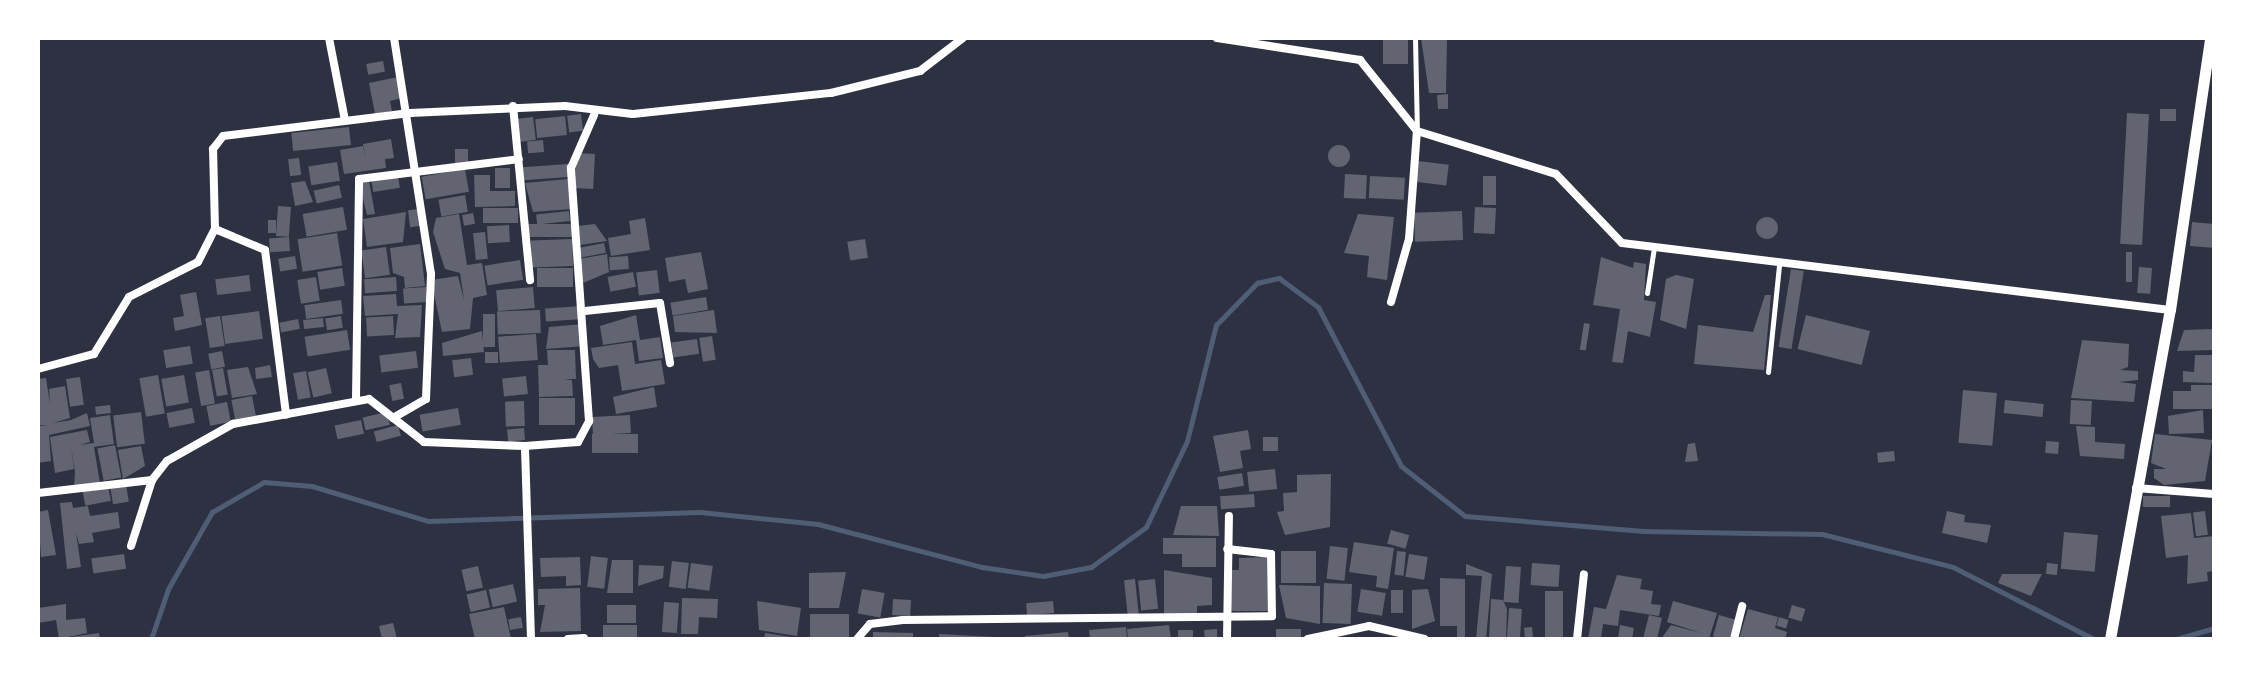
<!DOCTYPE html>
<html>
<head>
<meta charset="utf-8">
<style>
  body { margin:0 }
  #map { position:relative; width:2252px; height:677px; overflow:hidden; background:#2d3142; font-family:"Public Sans",sans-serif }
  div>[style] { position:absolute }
  .stream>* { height:5px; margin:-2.5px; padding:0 2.5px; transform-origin:2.5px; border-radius:2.5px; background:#4f5d75 }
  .building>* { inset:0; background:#626471; transform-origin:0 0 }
  .round { border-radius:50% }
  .service>* { height:5px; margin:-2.5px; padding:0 2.5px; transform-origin:2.5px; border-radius:2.5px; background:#fff }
  .minor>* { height:8px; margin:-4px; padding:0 4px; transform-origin:4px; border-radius:4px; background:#fff }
  .tertiary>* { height:11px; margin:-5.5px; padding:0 5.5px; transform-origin:5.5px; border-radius:5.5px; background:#fff }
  span { translate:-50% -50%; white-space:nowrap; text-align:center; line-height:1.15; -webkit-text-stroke:8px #fff; paint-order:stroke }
  .frame { position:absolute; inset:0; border:40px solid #fff; pointer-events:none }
</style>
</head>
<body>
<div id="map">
  <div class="stream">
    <i style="left:151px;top:639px;width:53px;rotate:-71.2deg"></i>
    <i style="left:168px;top:589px;width:89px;rotate:-60.3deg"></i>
    <i style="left:212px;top:512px;width:60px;rotate:-30deg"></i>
    <i style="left:264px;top:482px;width:48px;rotate:4.8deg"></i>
    <i style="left:312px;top:486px;width:121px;rotate:16.8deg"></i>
    <i style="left:428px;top:521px;width:272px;rotate:-1.9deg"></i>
    <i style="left:700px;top:512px;width:119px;rotate:5.8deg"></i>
    <i style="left:818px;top:524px;width:170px;rotate:14.7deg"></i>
    <i style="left:982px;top:567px;width:62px;rotate:8.4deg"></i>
    <i style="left:1043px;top:576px;width:49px;rotate:-10.6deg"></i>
    <i style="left:1091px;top:567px;width:68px;rotate:-36deg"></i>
    <i style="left:1146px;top:527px;width:95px;rotate:-64.5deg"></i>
    <i style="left:1187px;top:441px;width:120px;rotate:-76deg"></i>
    <i style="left:1216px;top:325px;width:59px;rotate:-45.7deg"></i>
    <i style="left:1257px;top:283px;width:23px;rotate:-13deg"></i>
    <i style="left:1279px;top:278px;width:49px;rotate:36.6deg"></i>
    <i style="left:1318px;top:307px;width:179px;rotate:62.4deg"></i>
    <i style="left:1401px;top:466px;width:81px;rotate:38deg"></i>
    <i style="left:1465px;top:516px;width:179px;rotate:4.8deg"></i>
    <i style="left:1643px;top:531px;width:179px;rotate:1deg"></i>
    <i style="left:1822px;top:534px;width:135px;rotate:14.1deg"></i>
    <i style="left:1953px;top:567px;width:158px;rotate:27.1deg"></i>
    <i style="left:2176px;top:639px;width:40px;rotate:-16deg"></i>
  </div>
  <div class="building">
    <i style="left:1383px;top:38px;width:25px;height:26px"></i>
    <i style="clip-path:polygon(1421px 38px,1447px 38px,1446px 93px,1429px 93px)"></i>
    <i style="left:383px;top:61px;width:11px;height:17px;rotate:80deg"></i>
    <i style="clip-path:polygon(398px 77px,402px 98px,390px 101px,392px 111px,375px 114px,369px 83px)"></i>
    <i style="clip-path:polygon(1448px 94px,1448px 109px,1438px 109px,1437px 95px)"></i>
    <i style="left:2160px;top:109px;width:16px;height:12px"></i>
    <i style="left:2127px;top:113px;width:22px;height:131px;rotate:3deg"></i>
    <i style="left:581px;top:114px;width:17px;height:14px;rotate:83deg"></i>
    <i style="left:565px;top:116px;width:19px;height:30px;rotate:84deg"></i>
    <i style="left:533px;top:117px;width:23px;height:17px;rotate:83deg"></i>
    <i style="left:349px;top:127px;width:18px;height:58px;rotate:84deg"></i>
    <i style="clip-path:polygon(391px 139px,394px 158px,385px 159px,386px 168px,344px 174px,340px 150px,363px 146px,366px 158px,363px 144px)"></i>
    <i style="left:543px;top:140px;width:12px;height:16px;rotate:85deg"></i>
    <i class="round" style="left:1328px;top:145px;width:22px;height:22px"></i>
    <i style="left:455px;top:149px;width:13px;height:15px"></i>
    <i style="left:576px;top:153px;width:19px;height:35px;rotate:3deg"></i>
    <i style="left:299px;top:158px;width:17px;height:11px;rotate:83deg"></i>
    <i style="left:1418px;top:161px;width:31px;height:21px;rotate:7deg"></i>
    <i style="left:337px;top:162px;width:19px;height:29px;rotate:81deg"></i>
    <i style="left:568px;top:164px;width:13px;height:46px;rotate:86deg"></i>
    <i style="left:495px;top:168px;width:15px;height:20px"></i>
    <i style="left:465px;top:169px;width:23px;height:44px;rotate:80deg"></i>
    <i style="left:1345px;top:174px;width:22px;height:24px;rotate:3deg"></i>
    <i style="clip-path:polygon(474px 175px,490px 175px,490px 191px,515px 191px,515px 206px,475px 207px)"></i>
    <i style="left:398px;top:176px;width:12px;height:27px;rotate:81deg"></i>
    <i style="left:1370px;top:176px;width:35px;height:22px;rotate:3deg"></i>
    <i style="left:1483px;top:176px;width:13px;height:29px"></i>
    <i style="clip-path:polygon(568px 179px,571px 209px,533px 212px,525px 183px)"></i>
    <i style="clip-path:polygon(305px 181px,313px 202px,295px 206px,291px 183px)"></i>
    <i style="clip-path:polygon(369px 181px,375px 214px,367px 215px,359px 182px)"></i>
    <i style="left:339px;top:185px;width:13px;height:26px;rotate:77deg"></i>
    <i style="left:465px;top:195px;width:17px;height:27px;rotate:80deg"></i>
    <i style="left:278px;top:206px;width:13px;height:30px;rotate:4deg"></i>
    <i style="left:343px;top:207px;width:23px;height:41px;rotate:80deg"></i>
    <i style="left:1475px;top:207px;width:21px;height:26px;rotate:3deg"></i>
    <i style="left:518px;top:208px;width:15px;height:35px;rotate:90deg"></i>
    <i style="left:419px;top:209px;width:17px;height:11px;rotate:83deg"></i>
    <i style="left:569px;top:211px;width:10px;height:33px;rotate:84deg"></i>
    <i style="left:1462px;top:211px;width:29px;height:48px;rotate:88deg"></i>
    <i style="clip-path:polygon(406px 212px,403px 242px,367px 247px,363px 219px)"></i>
    <i style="left:473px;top:213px;width:11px;height:11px;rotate:80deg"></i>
    <i style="clip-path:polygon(459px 214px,467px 265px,482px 263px,487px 295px,473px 298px,470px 329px,442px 332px,431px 280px,458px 276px,464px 300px,460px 273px,445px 269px,433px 232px,436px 218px)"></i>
    <i style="clip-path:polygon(1358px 214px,1394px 217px,1387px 280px,1367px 277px,1369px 256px,1344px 253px)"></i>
    <i class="round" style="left:1756px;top:217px;width:22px;height:22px"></i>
    <i style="clip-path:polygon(645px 218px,650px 250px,611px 256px,608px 238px,631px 234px,629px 221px)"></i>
    <i style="left:268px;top:220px;width:8px;height:13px"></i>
    <i style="left:2192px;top:222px;width:22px;height:24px;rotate:5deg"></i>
    <i style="left:574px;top:224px;width:13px;height:46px;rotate:90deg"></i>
    <i style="clip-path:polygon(595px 224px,607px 241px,580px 245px,577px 226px)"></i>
    <i style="left:509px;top:225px;width:17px;height:22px;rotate:87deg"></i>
    <i style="left:485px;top:232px;width:27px;height:12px;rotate:84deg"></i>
    <i style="left:337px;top:233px;width:33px;height:40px;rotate:81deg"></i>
    <i style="left:289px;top:237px;width:14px;height:20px;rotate:86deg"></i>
    <i style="left:572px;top:239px;width:27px;height:41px;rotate:88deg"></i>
    <i style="left:865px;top:239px;width:19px;height:18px;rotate:81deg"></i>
    <i style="left:604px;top:243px;width:10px;height:25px;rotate:79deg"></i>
    <i style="clip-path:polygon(420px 244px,425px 286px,405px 288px,404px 277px,393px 273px,390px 248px)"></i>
    <i style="left:386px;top:247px;width:28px;height:25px;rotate:82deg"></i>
    <i style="clip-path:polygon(701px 252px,708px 289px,688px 293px,685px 279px,669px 282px,665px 258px)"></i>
    <i style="left:2126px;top:252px;width:6px;height:30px"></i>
    <i style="clip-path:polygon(607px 254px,609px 272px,583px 283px,579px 259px)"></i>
    <i style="left:295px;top:256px;width:13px;height:17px;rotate:81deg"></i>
    <i style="left:628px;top:256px;width:13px;height:19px;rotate:86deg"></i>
    <i style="clip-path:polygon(1601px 257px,1633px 268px,1634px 262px,1646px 264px,1644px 300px,1656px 302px,1650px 337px,1628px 331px,1623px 363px,1612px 362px,1620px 309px,1593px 305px)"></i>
    <i style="left:520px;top:260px;width:20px;height:36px;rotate:81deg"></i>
    <i style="left:2139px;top:267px;width:13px;height:26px;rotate:4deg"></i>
    <i style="left:342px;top:268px;width:18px;height:25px;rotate:81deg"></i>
    <i style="left:573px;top:268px;width:19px;height:36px;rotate:90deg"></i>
    <i style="left:1791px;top:269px;width:13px;height:79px;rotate:9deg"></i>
    <i style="left:657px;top:270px;width:23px;height:21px;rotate:83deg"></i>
    <i style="left:633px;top:272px;width:15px;height:26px;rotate:79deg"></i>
    <i style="left:249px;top:275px;width:16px;height:34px;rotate:83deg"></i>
    <i style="clip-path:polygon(1676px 275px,1694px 279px,1686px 329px,1660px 320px,1666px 279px)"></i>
    <i style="left:316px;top:277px;width:24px;height:19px;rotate:81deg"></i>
    <i style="left:396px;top:277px;width:14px;height:32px;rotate:86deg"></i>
    <i style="left:426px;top:287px;width:15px;height:23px;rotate:86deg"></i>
    <i style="left:533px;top:287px;width:21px;height:37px;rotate:85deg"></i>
    <i style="clip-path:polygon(196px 292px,202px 325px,175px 331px,173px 318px,184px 316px,180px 295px)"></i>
    <i style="clip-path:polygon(396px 294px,397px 306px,422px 305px,420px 337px,395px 338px,398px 314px,365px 316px,363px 296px)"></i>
    <i style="clip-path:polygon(1765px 295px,1771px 295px,1764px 370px,1694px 364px,1698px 325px,1753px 332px)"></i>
    <i style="left:706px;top:297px;width:13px;height:36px;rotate:81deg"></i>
    <i style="left:341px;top:300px;width:14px;height:37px;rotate:82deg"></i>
    <i style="left:582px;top:306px;width:13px;height:37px;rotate:86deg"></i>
    <i style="left:540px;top:310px;width:23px;height:43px;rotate:88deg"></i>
    <i style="clip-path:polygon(714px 310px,717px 333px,675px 332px,673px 316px)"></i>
    <i style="left:259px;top:311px;width:28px;height:38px;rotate:82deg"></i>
    <i style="left:483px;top:314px;width:12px;height:33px"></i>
    <i style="clip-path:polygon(636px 315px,640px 340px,660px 337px,663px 358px,639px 361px,636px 340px,603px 345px,600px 326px)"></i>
    <i style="left:1806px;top:315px;width:66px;height:35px;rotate:14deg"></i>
    <i style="left:220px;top:316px;width:30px;height:15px;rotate:81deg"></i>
    <i style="left:341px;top:316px;width:12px;height:16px;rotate:81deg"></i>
    <i style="left:393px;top:316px;width:19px;height:27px;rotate:87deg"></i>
    <i style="left:323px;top:318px;width:9px;height:20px;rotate:84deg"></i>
    <i style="left:298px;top:319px;width:10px;height:19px;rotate:79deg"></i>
    <i style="left:1584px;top:323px;width:6px;height:27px;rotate:9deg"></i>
    <i style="clip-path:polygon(583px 324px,584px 346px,546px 349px,549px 327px)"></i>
    <i style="clip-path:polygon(2214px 329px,2214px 350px,2177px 351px,2184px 330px)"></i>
    <i style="left:347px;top:330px;width:20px;height:43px;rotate:81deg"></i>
    <i style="clip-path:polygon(482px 331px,484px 352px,443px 356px,442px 343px)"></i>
    <i style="left:536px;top:334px;width:26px;height:38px;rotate:86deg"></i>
    <i style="left:712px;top:336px;width:24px;height:13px;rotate:81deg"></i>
    <i style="left:697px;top:339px;width:15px;height:26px;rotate:82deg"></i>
    <i style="clip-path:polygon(2082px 340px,2129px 344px,2128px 367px,2120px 370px,2138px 371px,2138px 380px,2119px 382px,2136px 384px,2134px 402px,2071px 398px)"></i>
    <i style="clip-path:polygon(632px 342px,635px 364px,661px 360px,665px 384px,622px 391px,618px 365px,599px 368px,593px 359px,591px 348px)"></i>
    <i style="left:190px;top:346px;width:18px;height:27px;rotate:81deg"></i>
    <i style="clip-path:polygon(547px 350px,575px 350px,576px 379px,564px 379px,572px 380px,573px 396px,539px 397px,538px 365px,548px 365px)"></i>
    <i style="left:222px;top:351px;width:16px;height:14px;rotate:79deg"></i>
    <i style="left:416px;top:351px;width:17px;height:37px;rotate:83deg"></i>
    <i style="left:485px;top:352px;width:13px;height:11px"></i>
    <i style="clip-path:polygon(2195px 355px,2214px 355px,2214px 383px,2183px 382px,2183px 371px,2194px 372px)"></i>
    <i style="left:471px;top:358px;width:17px;height:19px;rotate:83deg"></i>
    <i style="clip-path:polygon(270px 365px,272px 377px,256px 379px,255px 368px)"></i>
    <i style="clip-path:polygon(248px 367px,257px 394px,232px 398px,227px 370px)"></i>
    <i style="left:223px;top:368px;width:27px;height:11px;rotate:80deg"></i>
    <i style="left:326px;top:368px;width:26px;height:19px;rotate:77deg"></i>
    <i style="left:209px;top:370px;width:34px;height:14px;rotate:80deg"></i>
    <i style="left:306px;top:371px;width:27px;height:13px;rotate:80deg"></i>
    <i style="left:158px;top:375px;width:39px;height:19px;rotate:80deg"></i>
    <i style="left:184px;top:375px;width:28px;height:23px;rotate:80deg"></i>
    <i style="left:526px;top:376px;width:18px;height:24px;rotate:84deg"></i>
    <i style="left:80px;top:377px;width:28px;height:14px;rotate:82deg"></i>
    <i style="clip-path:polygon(46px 378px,50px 404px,49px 389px,65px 386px,70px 418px,53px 423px,71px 420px,87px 413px,90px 426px,49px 435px,51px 461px,38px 463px,38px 426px,49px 425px,38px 425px,38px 379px)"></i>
    <i style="left:401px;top:383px;width:16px;height:12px;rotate:79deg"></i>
    <i style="clip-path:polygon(2191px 385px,2214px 385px,2214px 409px,2173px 409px,2173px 391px,2191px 391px)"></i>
    <i style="clip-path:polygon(654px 387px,657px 407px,616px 414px,613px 397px)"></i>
    <i style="left:1963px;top:390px;width:34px;height:53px;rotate:5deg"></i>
    <i style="left:252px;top:396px;width:21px;height:21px;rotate:79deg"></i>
    <i style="left:539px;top:398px;width:36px;height:27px"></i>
    <i style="left:2005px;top:400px;width:39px;height:13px;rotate:6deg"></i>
    <i style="left:2071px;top:400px;width:21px;height:24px;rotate:3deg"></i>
    <i style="left:524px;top:401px;width:25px;height:19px;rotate:88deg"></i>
    <i style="left:227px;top:402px;width:20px;height:21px;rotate:79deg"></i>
    <i style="left:110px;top:405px;width:8px;height:15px;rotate:83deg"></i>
    <i style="left:192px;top:408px;width:15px;height:26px;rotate:79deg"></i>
    <i style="left:458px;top:408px;width:17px;height:39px;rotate:80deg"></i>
    <i style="clip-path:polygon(2203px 410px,2204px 433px,2169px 434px,2168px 416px)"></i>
    <i style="left:141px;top:412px;width:32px;height:28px;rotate:83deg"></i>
    <i style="left:387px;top:412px;width:13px;height:25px;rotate:77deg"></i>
    <i style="clip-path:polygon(110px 415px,114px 444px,94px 447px,100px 483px,74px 488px,75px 472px,71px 446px,74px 469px,55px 473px,50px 437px,87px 430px,90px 442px,80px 445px,94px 443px,90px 418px)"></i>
    <i style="left:630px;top:415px;width:18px;height:38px;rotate:87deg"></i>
    <i style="left:361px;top:420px;width:14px;height:27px;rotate:78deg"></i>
    <i style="left:398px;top:425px;width:11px;height:25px;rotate:75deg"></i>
    <i style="clip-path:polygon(2076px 426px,2095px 427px,2095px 442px,2125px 444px,2124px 459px,2080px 456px)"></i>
    <i style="left:524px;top:428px;width:12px;height:17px;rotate:85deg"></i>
    <i style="clip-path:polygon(1248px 430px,1251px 449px,1240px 451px,1243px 468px,1220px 472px,1213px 436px)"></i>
    <i style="left:638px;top:434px;width:19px;height:46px;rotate:90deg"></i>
    <i style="clip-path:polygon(2155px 434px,2212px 440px,2205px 481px,2164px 485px,2154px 478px,2154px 469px,2166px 469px,2151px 463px)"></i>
    <i style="left:1263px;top:437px;width:15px;height:14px"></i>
    <i style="left:2046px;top:441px;width:13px;height:12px;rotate:4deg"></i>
    <i style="clip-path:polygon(1695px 443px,1698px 461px,1685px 462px,1688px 444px)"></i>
    <i style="left:115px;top:445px;width:33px;height:18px;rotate:79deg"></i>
    <i style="clip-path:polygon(141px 446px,145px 466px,123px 479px,118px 450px)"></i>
    <i style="left:1894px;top:451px;width:10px;height:17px;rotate:84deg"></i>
    <i style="left:1275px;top:469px;width:20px;height:28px;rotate:84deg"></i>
    <i style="left:1242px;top:473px;width:13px;height:25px;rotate:81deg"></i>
    <i style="clip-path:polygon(1331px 474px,1330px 527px,1285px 535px,1277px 512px,1284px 511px,1283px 493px,1297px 492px,1297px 475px)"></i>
    <i style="left:126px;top:484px;width:18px;height:16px;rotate:81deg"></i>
    <i style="left:108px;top:486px;width:15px;height:26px;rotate:79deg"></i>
    <i style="left:1254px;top:494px;width:13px;height:34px;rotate:86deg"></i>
    <i style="left:2170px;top:496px;width:11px;height:27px;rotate:90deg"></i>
    <i style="clip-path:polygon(72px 502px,73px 508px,88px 506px,90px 516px,118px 512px,120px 528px,92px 533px,94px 542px,79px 544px,76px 532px,81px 567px,67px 569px,60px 503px)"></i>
    <i style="clip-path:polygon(1181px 506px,1217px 506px,1219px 536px,1173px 535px)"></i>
    <i style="clip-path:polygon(48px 510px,56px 555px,41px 557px,38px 512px)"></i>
    <i style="clip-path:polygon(1947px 511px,1965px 515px,1964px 522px,1991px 525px,1987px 543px,1942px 533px)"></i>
    <i style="left:2205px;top:511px;width:24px;height:12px;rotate:83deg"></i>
    <i style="clip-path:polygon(2191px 513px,2194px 538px,2214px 536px,2214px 571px,2207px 572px,2208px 581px,2187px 584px,2188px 555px,2166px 558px,2161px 516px)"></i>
    <i style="left:1391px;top:530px;width:19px;height:14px;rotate:16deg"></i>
    <i style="left:2064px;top:532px;width:34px;height:37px;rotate:5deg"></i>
    <i style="clip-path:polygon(1163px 538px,1216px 538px,1216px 567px,1182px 567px,1182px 554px,1163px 554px)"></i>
    <i style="clip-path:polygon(1354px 542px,1394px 548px,1388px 589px,1376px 587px,1377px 576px,1349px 572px)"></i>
    <i style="left:1330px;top:546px;width:18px;height:33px;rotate:6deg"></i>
    <i style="left:1281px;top:551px;width:35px;height:32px"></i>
    <i style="left:1397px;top:551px;width:9px;height:24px;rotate:6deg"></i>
    <i style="left:124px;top:554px;width:15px;height:33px;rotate:82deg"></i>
    <i style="left:1409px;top:554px;width:19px;height:23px;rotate:9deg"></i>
    <i style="left:591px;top:556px;width:17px;height:31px;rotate:7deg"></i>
    <i style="clip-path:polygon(580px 557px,581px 585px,566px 586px,566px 576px,541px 577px,540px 558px)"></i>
    <i style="clip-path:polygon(1270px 557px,1271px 611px,1229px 611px,1229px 570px,1239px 570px,1239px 558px)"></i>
    <i style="clip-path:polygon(612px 560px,633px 560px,633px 593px,607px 593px)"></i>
    <i style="left:672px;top:561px;width:17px;height:26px;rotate:7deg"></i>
    <i style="left:691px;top:563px;width:22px;height:25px;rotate:8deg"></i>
    <i style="left:1532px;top:563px;width:28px;height:22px;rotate:4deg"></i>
    <i style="left:2047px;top:563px;width:11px;height:11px;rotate:5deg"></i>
    <i style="clip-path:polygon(1466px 564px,1492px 574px,1486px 639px,1476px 639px,1482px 576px,1466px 575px)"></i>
    <i style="clip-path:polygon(639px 565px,664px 566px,663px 578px,638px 586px)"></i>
    <i style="left:478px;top:566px;width:22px;height:17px;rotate:77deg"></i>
    <i style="left:1506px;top:566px;width:15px;height:36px;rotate:4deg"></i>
    <i style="clip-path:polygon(1164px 570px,1212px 578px,1212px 605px,1197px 606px,1197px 616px,1164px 617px)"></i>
    <i style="clip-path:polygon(846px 572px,839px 608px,809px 608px,809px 573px)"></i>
    <i style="clip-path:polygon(2002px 574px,2042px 574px,2031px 596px,1998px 583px)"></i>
    <i style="clip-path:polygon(1617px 575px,1642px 579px,1640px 589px,1653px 591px,1651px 604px,1661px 605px,1659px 616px,1620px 610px,1618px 626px,1603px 624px,1601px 639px,1588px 639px,1594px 607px,1606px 609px)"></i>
    <i style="clip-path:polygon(1440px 578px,1465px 579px,1465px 638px,1457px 638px,1457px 626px,1440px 626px)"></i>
    <i style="left:1135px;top:579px;width:36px;height:11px;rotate:84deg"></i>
    <i style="left:1155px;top:579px;width:30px;height:17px;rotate:84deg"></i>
    <i style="left:1324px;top:583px;width:28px;height:40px;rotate:2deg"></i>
    <i style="left:513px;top:584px;width:18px;height:25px;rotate:77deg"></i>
    <i style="clip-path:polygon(1279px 585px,1320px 586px,1320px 624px,1286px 618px)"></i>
    <i style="clip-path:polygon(580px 588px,581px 631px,540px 632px,545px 605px,538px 605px,538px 589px)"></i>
    <i style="left:862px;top:589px;width:23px;height:25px;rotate:10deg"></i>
    <i style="left:1361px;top:589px;width:25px;height:23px;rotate:9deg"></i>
    <i style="clip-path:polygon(1428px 589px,1435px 621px,1412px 629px,1412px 590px)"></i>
    <i style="left:486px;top:590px;width:18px;height:20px;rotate:77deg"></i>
    <i style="left:1391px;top:590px;width:12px;height:23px"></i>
    <i style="left:1545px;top:591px;width:18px;height:48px"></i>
    <i style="clip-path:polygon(682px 598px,718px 599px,717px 618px,699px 617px,698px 634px,681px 634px)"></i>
    <i style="left:893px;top:599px;width:18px;height:16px;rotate:3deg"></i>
    <i style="clip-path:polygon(1491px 599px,1503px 600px,1507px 609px,1506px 639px,1489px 639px)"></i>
    <i style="clip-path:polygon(757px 601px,801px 608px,797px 636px,759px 630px)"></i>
    <i style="left:1053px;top:601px;width:12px;height:27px;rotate:85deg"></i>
    <i style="clip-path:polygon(1673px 601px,1717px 613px,1709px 639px,1661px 639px,1671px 625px,1701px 633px,1667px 622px)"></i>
    <i style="left:664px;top:602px;width:15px;height:30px;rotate:4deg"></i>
    <i style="clip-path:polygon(66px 604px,66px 620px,85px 618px,87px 633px,59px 639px,56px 620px,38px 623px,38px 608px)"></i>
    <i style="left:607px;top:605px;width:29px;height:18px"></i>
    <i style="left:1792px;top:605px;width:14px;height:13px;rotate:17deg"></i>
    <i style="clip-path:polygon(504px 607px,511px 639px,475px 639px,469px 614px)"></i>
    <i style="left:1509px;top:608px;width:13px;height:31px;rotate:4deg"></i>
    <i style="clip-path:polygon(1748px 609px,1778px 617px,1775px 628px,1787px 632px,1785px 639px,1739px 639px)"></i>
    <i style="left:810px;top:614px;width:39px;height:25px"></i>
    <i style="clip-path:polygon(1649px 615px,1662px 618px,1657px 639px,1643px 639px)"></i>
    <i style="left:1719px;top:615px;width:19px;height:22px;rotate:16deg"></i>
    <i style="left:521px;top:617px;width:11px;height:13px;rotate:80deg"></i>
    <i style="left:1779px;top:617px;width:10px;height:9px;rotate:17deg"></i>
    <i style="clip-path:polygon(393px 623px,397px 639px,382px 639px,379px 626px)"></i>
    <i style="left:603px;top:625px;width:34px;height:13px"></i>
    <i style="clip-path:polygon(1169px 625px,1171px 639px,1128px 639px,1127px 629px)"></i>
    <i style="clip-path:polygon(1620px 625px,1634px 628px,1632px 639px,1618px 639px)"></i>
    <i style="clip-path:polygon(1126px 627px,1127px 639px,1090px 639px,1089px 630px)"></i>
    <i style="left:1532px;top:627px;width:12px;height:8px;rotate:85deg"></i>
    <i style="clip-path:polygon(1217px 629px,1217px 639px,1205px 639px,1204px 630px)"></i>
    <i style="left:1301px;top:629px;width:10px;height:25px;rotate:90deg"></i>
    <i style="left:1193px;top:630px;width:9px;height:15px;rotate:90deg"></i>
    <i style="clip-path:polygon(873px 632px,913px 633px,913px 639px,873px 639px)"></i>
    <i style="clip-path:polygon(1068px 632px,1069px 639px,1025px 639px,1025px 636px)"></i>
    <i style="clip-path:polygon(99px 633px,100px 639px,71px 639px,71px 637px)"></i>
    <i style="clip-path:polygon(765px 633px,791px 637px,791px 639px,764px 639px)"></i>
    <i style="clip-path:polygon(939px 634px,995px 637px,995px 639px,939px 639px)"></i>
  </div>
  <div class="service">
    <i style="left:1415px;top:38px;width:92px;rotate:88.8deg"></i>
    <i style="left:1647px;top:293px;width:47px;rotate:-81.3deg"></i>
    <i style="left:1768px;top:372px;width:108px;rotate:-84.1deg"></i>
  </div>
  <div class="minor">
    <i style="left:329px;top:38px;width:84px;rotate:79deg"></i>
    <i style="left:1217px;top:38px;width:145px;rotate:8.7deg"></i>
    <i style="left:1360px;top:60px;width:91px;rotate:51.2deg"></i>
    <i style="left:1417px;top:131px;width:145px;rotate:17.2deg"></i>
    <i style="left:1556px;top:174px;width:95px;rotate:46.3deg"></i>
    <i style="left:1622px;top:243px;width:552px;rotate:6.97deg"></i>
    <i style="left:513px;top:106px;width:175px;rotate:84.4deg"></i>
    <i style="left:215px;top:229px;width:54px;rotate:22.8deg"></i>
    <i style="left:265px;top:250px;width:166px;rotate:82.7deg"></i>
    <i style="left:1391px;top:302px;width:66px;rotate:-74.1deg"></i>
    <i style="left:1409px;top:239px;width:108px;rotate:-85.8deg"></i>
    <i style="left:585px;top:311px;width:75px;rotate:-6.1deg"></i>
    <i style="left:660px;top:303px;width:61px;rotate:80.5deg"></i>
    <i style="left:38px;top:369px;width:58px;rotate:-15deg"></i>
    <i style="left:94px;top:354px;width:67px;rotate:-58.4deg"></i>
    <i style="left:129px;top:297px;width:77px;rotate:-26.9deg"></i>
    <i style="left:198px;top:262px;width:37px;rotate:-63deg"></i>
    <i style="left:215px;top:229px;width:80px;rotate:-91.4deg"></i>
    <i style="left:213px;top:149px;width:16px;rotate:-52deg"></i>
    <i style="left:223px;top:136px;width:188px;rotate:-7deg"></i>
    <i style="left:410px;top:113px;width:155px;rotate:-2.6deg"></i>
    <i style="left:565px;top:106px;width:68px;rotate:6.7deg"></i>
    <i style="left:633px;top:114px;width:199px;rotate:-6.1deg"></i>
    <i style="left:831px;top:93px;width:92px;rotate:-13.9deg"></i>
    <i style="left:920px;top:71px;width:54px;rotate:-37.5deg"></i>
    <i style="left:356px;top:399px;width:220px;rotate:-89.2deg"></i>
    <i style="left:359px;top:179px;width:161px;rotate:-7.1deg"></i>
    <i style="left:393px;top:418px;width:38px;rotate:-30deg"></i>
    <i style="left:426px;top:399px;width:125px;rotate:-87.7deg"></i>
    <i style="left:431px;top:274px;width:239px;rotate:-98.9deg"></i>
    <i style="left:2136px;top:488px;width:78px;rotate:4.4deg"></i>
    <i style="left:38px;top:493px;width:115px;rotate:-6.5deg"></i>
    <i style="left:131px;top:546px;width:69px;rotate:-72.3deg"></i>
    <i style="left:152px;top:480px;width:24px;rotate:-52deg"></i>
    <i style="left:167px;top:461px;width:76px;rotate:-29.3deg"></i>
    <i style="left:233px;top:424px;width:138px;rotate:-10.4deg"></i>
    <i style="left:369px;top:399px;width:70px;rotate:38deg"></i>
    <i style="left:424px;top:442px;width:101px;rotate:2.3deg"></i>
    <i style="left:531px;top:639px;width:193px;rotate:-91.8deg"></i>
    <i style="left:525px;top:446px;width:53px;rotate:-4.3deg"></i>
    <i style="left:578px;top:442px;width:24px;rotate:-62deg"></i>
    <i style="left:589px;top:421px;width:254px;rotate:-94.1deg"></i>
    <i style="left:571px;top:168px;width:58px;rotate:-66.5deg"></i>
    <i style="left:568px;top:639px;width:16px;rotate:-4deg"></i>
    <i style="left:857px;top:639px;width:20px;rotate:-49deg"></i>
    <i style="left:870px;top:624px;width:33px;rotate:-7deg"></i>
    <i style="left:903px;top:620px;width:369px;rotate:-0.6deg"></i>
    <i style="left:1272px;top:616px;width:62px;rotate:-90.9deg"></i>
    <i style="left:1271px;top:554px;width:44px;rotate:-173.5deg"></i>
    <i style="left:1227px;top:639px;width:123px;rotate:-89.1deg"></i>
    <i style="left:1308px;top:639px;width:62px;rotate:-12deg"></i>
    <i style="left:1369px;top:626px;width:57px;rotate:13.1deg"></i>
    <i style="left:1577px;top:639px;width:65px;rotate:-83.9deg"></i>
    <i style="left:1734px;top:639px;width:34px;rotate:-76deg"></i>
  </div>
  <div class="tertiary">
    <i style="left:2110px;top:639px;width:334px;rotate:-79.7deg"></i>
    <i style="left:2170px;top:310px;width:275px;rotate:-81.6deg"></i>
  </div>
  <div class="frame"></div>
</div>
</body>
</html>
